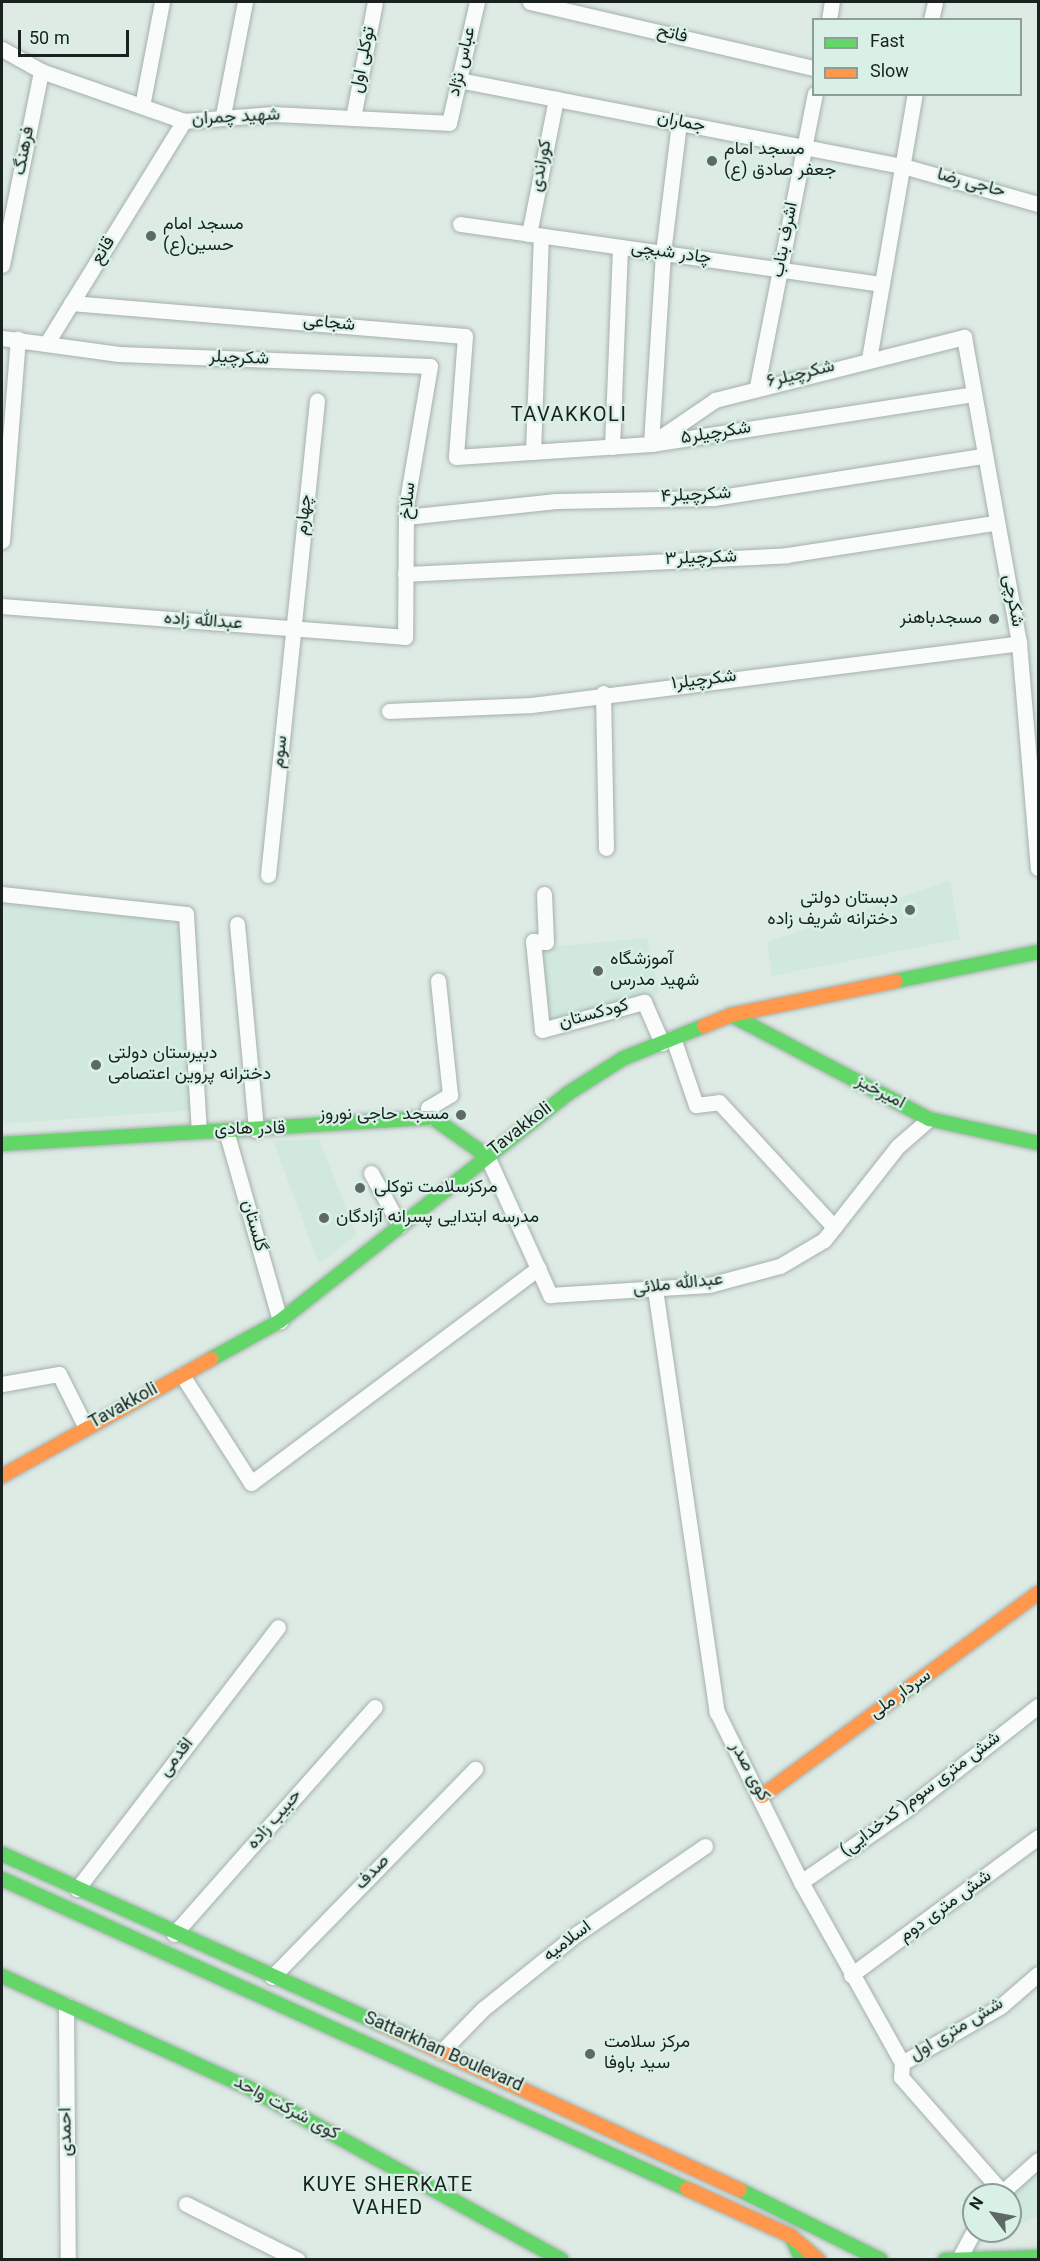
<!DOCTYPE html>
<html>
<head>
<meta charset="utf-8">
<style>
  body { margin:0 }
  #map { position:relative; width:1040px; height:2261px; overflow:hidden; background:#deebe5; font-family:Georgia,Vazirmatn,serif }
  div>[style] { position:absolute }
  .built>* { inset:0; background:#d0e8dd }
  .roads { filter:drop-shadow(0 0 2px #a6b0ac) drop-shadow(0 0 2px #a6b0ac) }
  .street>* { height:15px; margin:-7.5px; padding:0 7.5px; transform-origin:7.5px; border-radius:7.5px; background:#fafcfb }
  .fast>* { height:14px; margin:-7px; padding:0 7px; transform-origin:7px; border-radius:7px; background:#63d668 }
  .slow>* { height:14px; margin:-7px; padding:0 7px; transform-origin:7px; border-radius:7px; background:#ff974d }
  .dots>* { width:16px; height:16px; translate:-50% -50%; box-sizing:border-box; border:3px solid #d9f0e6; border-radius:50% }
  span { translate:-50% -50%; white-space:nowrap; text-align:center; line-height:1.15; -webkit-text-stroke:4.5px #d9f0e6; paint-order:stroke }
  .street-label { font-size:18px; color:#19221e }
  .poi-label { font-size:18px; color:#19221e }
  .left { translate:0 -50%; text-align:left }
  .right { translate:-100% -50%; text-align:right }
  .neighbourhood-label { font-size:20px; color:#19221e; letter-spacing:1.5px }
  .frame { position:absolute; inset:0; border:3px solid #19221e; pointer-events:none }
  .legend { position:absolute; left:812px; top:18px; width:210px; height:78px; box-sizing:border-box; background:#d9f0e6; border:2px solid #8c9e96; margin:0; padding:8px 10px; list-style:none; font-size:18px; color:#19221e }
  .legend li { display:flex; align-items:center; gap:12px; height:30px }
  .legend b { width:30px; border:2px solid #8c9e96 }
  .north { position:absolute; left:962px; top:2183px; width:60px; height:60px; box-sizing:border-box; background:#d9f0e6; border:2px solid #8c9e96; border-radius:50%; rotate:302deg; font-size:16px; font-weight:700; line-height:24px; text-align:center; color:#19221e }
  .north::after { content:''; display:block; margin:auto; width:21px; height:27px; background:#5e6864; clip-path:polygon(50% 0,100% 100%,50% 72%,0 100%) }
  .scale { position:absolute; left:18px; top:30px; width:111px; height:27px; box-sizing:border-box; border:3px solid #19221e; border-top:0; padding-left:8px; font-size:18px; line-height:21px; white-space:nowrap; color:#19221e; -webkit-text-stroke:4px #d9f0e6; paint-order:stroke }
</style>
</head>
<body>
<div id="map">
  <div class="built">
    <i style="clip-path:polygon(950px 881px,960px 939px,772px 976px,767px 942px)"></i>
    <i style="clip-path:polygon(4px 900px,181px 919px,195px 1110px,2px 1124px)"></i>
    <i style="clip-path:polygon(647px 938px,659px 994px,549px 1024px,538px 948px)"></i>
    <i style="clip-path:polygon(319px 1139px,357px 1235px,319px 1264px,273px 1141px)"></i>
    <i style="clip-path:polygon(1038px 2164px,1038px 2216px,1012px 2229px,1010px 2195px)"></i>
    <i style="clip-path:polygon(982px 2180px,995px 2194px,974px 2195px,974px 2212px,961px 2200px)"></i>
  </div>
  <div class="roads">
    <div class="street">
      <i style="left:530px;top:2px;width:292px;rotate:13.1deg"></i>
      <i style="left:829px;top:20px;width:18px;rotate:-81deg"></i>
      <i style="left:931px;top:20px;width:18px;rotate:-77deg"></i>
      <i style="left:2px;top:49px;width:45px;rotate:29.4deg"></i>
      <i style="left:41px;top:71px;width:151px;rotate:19.3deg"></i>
      <i style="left:184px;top:121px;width:90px;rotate:-4.4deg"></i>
      <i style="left:274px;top:114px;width:175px;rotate:2.9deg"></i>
      <i style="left:449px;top:123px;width:124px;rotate:-77deg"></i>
      <i style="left:459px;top:80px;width:452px;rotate:11deg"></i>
      <i style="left:903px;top:166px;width:140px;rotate:15.7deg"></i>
      <i style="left:142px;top:106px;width:106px;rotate:-79.1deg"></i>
      <i style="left:223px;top:115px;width:115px;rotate:-79deg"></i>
      <i style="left:353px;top:118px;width:118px;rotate:-79.3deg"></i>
      <i style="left:460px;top:224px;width:426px;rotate:8.1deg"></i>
      <i style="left:529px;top:234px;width:138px;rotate:-78.7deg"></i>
      <i style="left:2px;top:265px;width:198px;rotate:-78.6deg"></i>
      <i style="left:71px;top:303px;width:395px;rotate:4.8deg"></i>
      <i style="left:465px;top:336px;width:121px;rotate:94.3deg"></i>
      <i style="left:456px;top:457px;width:195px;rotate:-3.8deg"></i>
      <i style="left:651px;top:444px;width:326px;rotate:-8.8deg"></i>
      <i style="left:2px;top:338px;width:118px;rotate:7.8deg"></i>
      <i style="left:119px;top:354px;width:311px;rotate:2.2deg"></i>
      <i style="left:430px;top:366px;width:143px;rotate:99.7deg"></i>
      <i style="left:406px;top:507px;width:130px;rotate:90.4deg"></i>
      <i style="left:405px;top:637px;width:404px;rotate:-175.6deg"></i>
      <i style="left:48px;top:341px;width:259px;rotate:-58.3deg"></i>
      <i style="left:869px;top:359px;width:269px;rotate:-80.2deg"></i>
      <i style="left:757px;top:386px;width:298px;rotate:-78.8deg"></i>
      <i style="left:655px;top:441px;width:73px;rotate:-34.3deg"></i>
      <i style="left:715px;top:400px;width:257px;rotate:-14.2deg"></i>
      <i style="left:964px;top:337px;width:311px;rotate:79.8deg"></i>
      <i style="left:1019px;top:643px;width:226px;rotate:85.2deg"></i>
      <i style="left:651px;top:444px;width:191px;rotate:-86.4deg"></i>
      <i style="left:663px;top:253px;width:131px;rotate:-83deg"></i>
      <i style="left:612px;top:447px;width:200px;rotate:-87.7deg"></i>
      <i style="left:533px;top:452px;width:216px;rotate:-87.9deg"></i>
      <i style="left:406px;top:517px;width:151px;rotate:-6.1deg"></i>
      <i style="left:556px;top:501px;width:158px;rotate:-1.1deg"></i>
      <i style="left:714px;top:498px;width:272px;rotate:-8.9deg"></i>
      <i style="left:2px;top:541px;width:203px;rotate:-85.5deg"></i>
      <i style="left:405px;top:574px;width:382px;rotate:-2.8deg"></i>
      <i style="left:787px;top:555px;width:209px;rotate:-8.8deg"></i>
      <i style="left:603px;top:693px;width:155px;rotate:88.9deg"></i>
      <i style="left:389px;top:711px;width:142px;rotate:-2.4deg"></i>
      <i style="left:531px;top:705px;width:492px;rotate:-7.2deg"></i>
      <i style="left:268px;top:875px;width:477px;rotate:-84.1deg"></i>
      <i style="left:2px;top:894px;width:185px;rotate:6.2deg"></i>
      <i style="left:186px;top:914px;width:217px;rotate:86.6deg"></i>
      <i style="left:544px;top:894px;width:48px;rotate:87.6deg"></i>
      <i style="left:546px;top:942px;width:13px;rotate:-176deg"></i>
      <i style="left:533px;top:941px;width:89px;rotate:84.2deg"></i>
      <i style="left:542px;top:1030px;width:106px;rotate:-15.4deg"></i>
      <i style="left:644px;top:1002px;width:45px;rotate:66.3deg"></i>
      <i style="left:237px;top:924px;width:207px;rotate:84.7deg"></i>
      <i style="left:673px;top:1038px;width:71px;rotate:71.1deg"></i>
      <i style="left:696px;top:1105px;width:23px;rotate:-7deg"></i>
      <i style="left:719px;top:1102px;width:170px;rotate:47.4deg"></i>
      <i style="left:433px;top:1118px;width:11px;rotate:-117deg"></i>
      <i style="left:428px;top:1108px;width:26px;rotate:-31deg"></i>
      <i style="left:450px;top:1095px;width:115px;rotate:-96deg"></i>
      <i style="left:226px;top:1131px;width:198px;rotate:74.1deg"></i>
      <i style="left:487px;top:1156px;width:153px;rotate:65.6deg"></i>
      <i style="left:550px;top:1295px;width:159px;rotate:-3.6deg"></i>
      <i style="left:709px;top:1285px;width:73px;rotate:-15deg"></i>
      <i style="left:780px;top:1266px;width:51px;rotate:-30.6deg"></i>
      <i style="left:824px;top:1240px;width:120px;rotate:-51.8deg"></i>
      <i style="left:898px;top:1146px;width:41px;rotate:-41.1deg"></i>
      <i style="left:371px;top:1173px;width:60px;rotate:61.3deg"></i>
      <i style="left:655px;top:1289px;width:428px;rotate:81.7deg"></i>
      <i style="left:717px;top:1712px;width:190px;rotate:63.7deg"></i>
      <i style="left:801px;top:1882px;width:207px;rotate:60.8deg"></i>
      <i style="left:902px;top:2063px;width:14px;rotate:94deg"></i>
      <i style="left:901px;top:2077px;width:153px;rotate:48.7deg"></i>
      <i style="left:182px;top:1375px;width:128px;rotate:57.4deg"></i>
      <i style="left:251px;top:1483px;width:359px;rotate:-36.8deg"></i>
      <i style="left:2px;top:1384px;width:58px;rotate:-10deg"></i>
      <i style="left:59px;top:1374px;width:60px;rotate:63.4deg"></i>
      <i style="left:801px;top:1882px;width:125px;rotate:-34.6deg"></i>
      <i style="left:904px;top:1811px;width:170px;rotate:-38.1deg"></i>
      <i style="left:77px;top:1889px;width:330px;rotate:-52.5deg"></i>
      <i style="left:174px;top:1934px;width:303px;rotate:-48.5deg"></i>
      <i style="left:851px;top:1975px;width:232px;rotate:-36.4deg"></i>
      <i style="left:272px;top:1977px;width:291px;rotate:-45.7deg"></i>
      <i style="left:66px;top:2005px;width:255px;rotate:89.6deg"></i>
      <i style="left:441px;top:2052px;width:60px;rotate:-45.7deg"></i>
      <i style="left:483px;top:2009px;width:122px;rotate:-38.7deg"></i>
      <i style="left:578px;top:1933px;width:154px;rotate:-34.4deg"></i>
      <i style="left:902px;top:2063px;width:114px;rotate:-29.9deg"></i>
      <i style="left:1001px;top:2006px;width:49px;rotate:-40.9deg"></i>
      <i style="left:999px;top:2195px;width:52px;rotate:-41.9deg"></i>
      <i style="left:186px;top:2204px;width:125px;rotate:26.6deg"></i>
      <i style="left:961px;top:2255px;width:27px;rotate:-62deg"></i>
    </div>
    <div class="fast">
      <i style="left:896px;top:981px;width:145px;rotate:-11.5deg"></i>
      <i style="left:731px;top:1015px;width:224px;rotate:27.7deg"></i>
      <i style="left:929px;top:1119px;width:112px;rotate:12.4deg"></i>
      <i style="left:2px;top:1144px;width:432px;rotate:-3.5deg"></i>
      <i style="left:433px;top:1118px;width:66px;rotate:35.1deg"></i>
      <i style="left:211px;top:1359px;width:79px;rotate:-28.8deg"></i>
      <i style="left:280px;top:1321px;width:366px;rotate:-38.3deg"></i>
      <i style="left:567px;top:1094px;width:67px;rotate:-32.3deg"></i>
      <i style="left:624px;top:1058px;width:86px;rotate:-21.8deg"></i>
      <i style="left:2px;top:1854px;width:418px;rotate:24.2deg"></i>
      <i style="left:2px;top:1879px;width:752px;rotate:24.35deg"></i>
      <i style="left:2px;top:1976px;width:269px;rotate:24.4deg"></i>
      <i style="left:247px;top:2087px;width:359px;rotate:28.8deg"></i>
      <i style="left:740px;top:2190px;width:157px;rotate:26.4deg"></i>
      <i style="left:791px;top:2236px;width:26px;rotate:65deg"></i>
      <i style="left:945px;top:2260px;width:93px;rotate:-1.8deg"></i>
    </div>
    <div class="slow">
      <i style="left:704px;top:1026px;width:29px;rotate:-22deg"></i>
      <i style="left:731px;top:1015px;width:168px;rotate:-11.6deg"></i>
      <i style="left:2px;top:1476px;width:240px;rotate:-29.2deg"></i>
      <i style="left:762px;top:1796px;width:343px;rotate:-36.3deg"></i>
      <i style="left:383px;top:2025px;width:393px;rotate:24.8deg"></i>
      <i style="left:687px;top:2189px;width:114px;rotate:24.3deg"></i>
      <i style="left:791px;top:2236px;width:37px;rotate:41deg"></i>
    </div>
  </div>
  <div class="dots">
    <i style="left:712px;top:161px;background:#5e6864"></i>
    <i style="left:151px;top:236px;background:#5e6864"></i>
    <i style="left:994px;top:619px;background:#5e6864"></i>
    <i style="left:910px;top:910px;background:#5e6864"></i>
    <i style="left:598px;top:971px;background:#5e6864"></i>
    <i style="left:96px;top:1065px;background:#5e6864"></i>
    <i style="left:461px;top:1115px;background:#5e6864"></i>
    <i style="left:360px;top:1188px;background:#5e6864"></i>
    <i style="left:324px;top:1218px;background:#5e6864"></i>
    <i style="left:590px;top:2054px;background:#5e6864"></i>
  </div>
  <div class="street-label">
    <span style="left:672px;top:35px;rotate:13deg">فاتح</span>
    <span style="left:364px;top:60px;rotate:-79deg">توکلی اول</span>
    <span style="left:463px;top:62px;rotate:-77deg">عباس نژاد</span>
    <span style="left:236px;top:118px;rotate:-3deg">شهید چمران</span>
    <span style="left:681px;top:123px;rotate:11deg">جماران</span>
    <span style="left:25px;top:151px;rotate:-79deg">فرهنگ</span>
    <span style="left:542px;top:166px;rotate:-79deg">کوراندی</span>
    <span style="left:971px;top:184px;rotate:15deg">حاجی رضا</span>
    <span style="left:786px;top:240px;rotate:-79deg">اشرف بناب</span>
    <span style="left:104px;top:251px;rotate:-58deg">قانع</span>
    <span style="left:671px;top:254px;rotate:8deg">چادر شبچی</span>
    <span style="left:329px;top:324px;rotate:5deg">شجاعی</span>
    <span style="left:239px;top:359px;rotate:2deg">شکرچیلر</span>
    <span style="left:801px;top:375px;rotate:-14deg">شکرچیلر۶</span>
    <span style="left:716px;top:434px;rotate:-9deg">شکرچیلر۵</span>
    <span style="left:696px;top:496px;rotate:-3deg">شکرچیلر۴</span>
    <span style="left:409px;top:501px;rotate:-84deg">سلاخ</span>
    <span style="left:305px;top:515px;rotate:-84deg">چهارم</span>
    <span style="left:701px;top:559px;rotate:-2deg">شکرچیلر۳</span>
    <span style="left:1012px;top:601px;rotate:80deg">شکرچی</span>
    <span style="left:203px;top:622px;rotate:4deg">عبدالله زاده</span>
    <span style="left:704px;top:681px;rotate:-7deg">شکرچیلر۱</span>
    <span style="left:281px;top:752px;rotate:-84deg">سوم</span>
    <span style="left:594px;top:1015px;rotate:-15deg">کودکستان</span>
    <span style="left:880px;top:1093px;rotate:28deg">امیرخیز</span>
    <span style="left:250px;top:1130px;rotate:-1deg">قادر هادی</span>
    <span style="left:521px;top:1130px;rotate:-38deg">Tavakkoli</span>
    <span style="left:253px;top:1226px;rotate:74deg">گلستان</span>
    <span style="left:678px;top:1285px;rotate:-6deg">عبدالله ملائی</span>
    <span style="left:124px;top:1407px;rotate:-29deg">Tavakkoli</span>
    <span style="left:901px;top:1695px;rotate:-36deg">سردار ملی</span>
    <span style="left:177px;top:1758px;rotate:-52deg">اقدمی</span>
    <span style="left:749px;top:1772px;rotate:62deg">کوی صدر</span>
    <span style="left:921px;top:1795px;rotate:-37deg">(کدخدایی )شش متری سوم</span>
    <span style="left:275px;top:1820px;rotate:-49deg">حبیب زاده</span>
    <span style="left:373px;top:1873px;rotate:-46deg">صدف</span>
    <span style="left:946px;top:1907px;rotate:-36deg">شش متری دوم</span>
    <span style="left:568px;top:1942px;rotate:-37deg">اسلامیه</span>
    <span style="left:957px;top:2030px;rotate:-31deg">شش متری اول</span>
    <span style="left:443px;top:2053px;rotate:24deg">Sattarkhan Boulevard</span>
    <span style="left:286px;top:2109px;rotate:28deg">کوی شرکت واحد</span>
    <span style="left:67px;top:2132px;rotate:-91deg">احمدی</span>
  </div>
  <div class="poi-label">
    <span class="left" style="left:724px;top:161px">مسجد امام<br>جعفر صادق (ع)</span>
    <span class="left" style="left:163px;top:236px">مسجد امام<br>حسین(ع)</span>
    <span class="right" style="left:982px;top:619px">مسجدباهنر</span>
    <span class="right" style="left:898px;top:910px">دبستان دولتی<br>دخترانه شریف زاده</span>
    <span class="left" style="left:610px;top:971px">آموزشگاه<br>شهید مدرس</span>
    <span class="left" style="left:108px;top:1065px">دبیرستان دولتی<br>دخترانه پروین اعتصامی</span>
    <span class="right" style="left:449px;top:1115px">مسجد حاجی نوروز</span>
    <span class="left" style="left:374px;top:1188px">مرکزسلامت توکلی</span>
    <span class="left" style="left:336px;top:1218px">مدرسه ابتدایی پسرانه آزادگان</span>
    <span class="left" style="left:604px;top:2054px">مرکز سلامت<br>سید باوفا</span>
  </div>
  <div class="neighbourhood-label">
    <span style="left:569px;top:416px">TAVAKKOLI</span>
    <span style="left:388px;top:2198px">KUYE SHERKATE<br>VAHED</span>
  </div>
  <div class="frame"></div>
  <ul class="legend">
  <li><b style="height:8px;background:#63d668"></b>Fast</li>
  <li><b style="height:8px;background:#ff974d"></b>Slow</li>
  </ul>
  <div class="north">N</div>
  <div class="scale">50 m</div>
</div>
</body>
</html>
